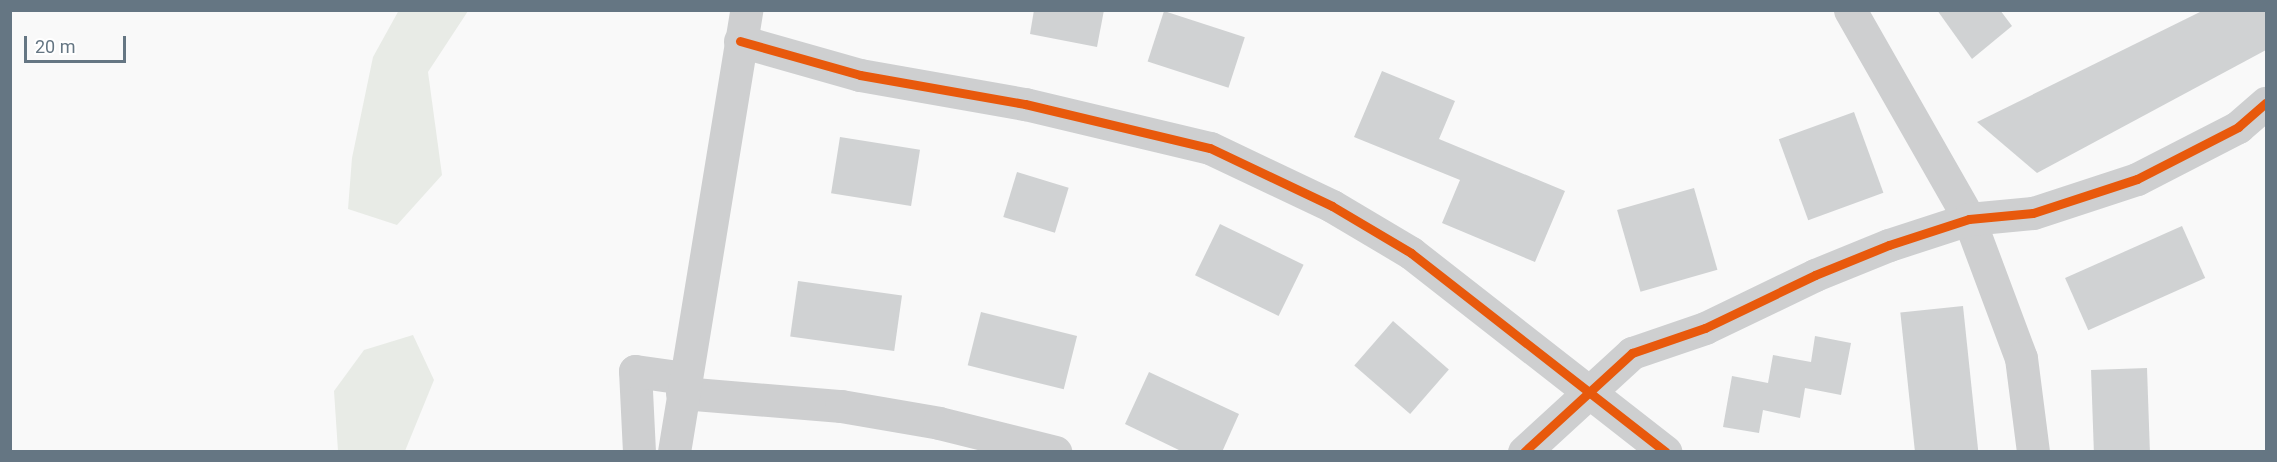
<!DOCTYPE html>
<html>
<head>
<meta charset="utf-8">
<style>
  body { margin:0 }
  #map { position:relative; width:2277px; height:462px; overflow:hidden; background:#f9f9f9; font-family:Roboto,sans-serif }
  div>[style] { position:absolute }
  .green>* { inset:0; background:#e8ebe6 }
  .building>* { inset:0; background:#d0d2d3; transform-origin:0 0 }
  .minor>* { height:33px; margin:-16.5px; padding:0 16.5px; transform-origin:16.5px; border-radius:16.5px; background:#cecfd0 }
  .cycleway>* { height:9px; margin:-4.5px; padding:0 4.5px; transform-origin:4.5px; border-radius:4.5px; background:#e8590c }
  span { translate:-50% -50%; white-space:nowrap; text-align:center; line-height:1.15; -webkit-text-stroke:6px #fff; paint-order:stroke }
  .frame { position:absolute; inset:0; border:12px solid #657683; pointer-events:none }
  .scale { position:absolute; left:24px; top:36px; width:102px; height:27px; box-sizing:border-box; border:3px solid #657683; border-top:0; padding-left:8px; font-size:18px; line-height:21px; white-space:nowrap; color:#657683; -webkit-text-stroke:4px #fff; paint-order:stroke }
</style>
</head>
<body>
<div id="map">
  <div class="green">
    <i style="clip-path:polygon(399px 10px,468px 11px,428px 72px,442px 175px,397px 225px,348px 209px,352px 158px,373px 57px)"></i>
    <i style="clip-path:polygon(413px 335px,434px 380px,405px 451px,338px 451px,334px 391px,364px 350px)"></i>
  </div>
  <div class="building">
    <i style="clip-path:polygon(1034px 10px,1104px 10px,1097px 47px,1030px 34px)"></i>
    <i style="clip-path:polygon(1937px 10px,2000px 10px,2012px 26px,1972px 59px)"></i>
    <i style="clip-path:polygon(2204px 10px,2266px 10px,2266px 50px,2037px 173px,1977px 122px)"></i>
    <i style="left:1164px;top:11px;width:85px;height:53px;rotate:18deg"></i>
    <i style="clip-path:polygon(1382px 71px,1455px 101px,1439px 139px,1565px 191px,1535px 262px,1442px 223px,1460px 180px,1354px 137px)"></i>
    <i style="left:1854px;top:112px;width:86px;height:80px;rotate:70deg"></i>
    <i style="left:840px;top:137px;width:81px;height:57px;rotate:9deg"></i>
    <i style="left:1017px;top:172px;width:54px;height:47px;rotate:17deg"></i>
    <i style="left:1694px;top:188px;width:85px;height:80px;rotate:74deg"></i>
    <i style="left:1220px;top:224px;width:93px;height:57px;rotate:26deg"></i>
    <i style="left:2182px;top:226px;width:57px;height:128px;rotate:66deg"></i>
    <i style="left:798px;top:281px;width:105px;height:56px;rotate:8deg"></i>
    <i style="left:1963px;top:306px;width:147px;height:63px;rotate:84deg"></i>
    <i style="left:981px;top:312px;width:99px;height:55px;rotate:14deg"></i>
    <i style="left:1393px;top:321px;width:74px;height:59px;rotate:41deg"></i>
    <i style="clip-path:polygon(1815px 336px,1851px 343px,1841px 395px,1805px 388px,1800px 418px,1763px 410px,1759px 433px,1723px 427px,1732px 376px,1768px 383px,1773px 355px,1811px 362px)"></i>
    <i style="left:2147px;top:368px;width:84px;height:56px;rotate:88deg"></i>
    <i style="clip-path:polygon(1149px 372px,1239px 414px,1222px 452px,1183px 452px,1125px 424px)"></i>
  </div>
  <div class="minor">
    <i style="left:1850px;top:10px;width:241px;rotate:60.3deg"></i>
    <i style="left:1969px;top:219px;width:148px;rotate:69.5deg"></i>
    <i style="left:2021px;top:358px;width:95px;rotate:82.7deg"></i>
    <i style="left:740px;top:41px;width:125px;rotate:15.8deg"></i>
    <i style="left:860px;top:75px;width:168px;rotate:10deg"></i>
    <i style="left:1025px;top:104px;width:190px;rotate:13.4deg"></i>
    <i style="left:1210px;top:148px;width:135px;rotate:25.4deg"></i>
    <i style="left:1332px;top:206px;width:92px;rotate:30.7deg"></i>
    <i style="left:1411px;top:253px;width:323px;rotate:38deg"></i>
    <i style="left:682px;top:393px;width:160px;rotate:4.7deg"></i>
    <i style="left:841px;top:406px;width:99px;rotate:9.8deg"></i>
    <i style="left:939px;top:423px;width:120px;rotate:14deg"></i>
    <i style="left:639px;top:452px;width:81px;rotate:-92.8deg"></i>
    <i style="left:635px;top:371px;width:49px;rotate:8.1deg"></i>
    <i style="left:674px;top:452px;width:448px;rotate:-80.7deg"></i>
    <i style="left:1524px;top:452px;width:147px;rotate:-42.5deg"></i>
    <i style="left:1632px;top:353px;width:77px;rotate:-18.9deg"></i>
    <i style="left:1705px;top:328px;width:122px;rotate:-25.7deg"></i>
    <i style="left:1815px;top:275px;width:80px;rotate:-22.1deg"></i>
    <i style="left:1889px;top:245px;width:84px;rotate:-18deg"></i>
    <i style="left:1969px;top:219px;width:64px;rotate:-5.4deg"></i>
    <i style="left:2033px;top:213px;width:109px;rotate:-18.1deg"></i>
    <i style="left:2137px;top:179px;width:114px;rotate:-27.2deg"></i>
    <i style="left:2238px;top:127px;width:37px;rotate:-41deg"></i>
  </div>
  <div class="cycleway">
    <i style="left:740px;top:41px;width:125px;rotate:15.8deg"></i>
    <i style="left:860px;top:75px;width:168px;rotate:10deg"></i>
    <i style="left:1025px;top:104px;width:190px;rotate:13.4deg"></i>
    <i style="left:1210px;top:148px;width:135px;rotate:25.4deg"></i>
    <i style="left:1332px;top:206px;width:92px;rotate:30.7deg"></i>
    <i style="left:1411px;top:253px;width:323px;rotate:38deg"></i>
    <i style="left:1524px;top:452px;width:147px;rotate:-42.5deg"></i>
    <i style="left:1632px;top:353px;width:77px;rotate:-18.9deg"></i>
    <i style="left:1705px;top:328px;width:122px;rotate:-25.7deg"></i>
    <i style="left:1815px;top:275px;width:80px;rotate:-22.1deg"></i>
    <i style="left:1889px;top:245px;width:84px;rotate:-18deg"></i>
    <i style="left:1969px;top:219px;width:64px;rotate:-5.4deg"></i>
    <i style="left:2033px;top:213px;width:109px;rotate:-18.1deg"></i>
    <i style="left:2137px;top:179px;width:114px;rotate:-27.2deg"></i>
    <i style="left:2238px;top:127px;width:37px;rotate:-41deg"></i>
  </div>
  <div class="frame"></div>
  <div class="scale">20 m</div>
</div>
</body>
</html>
